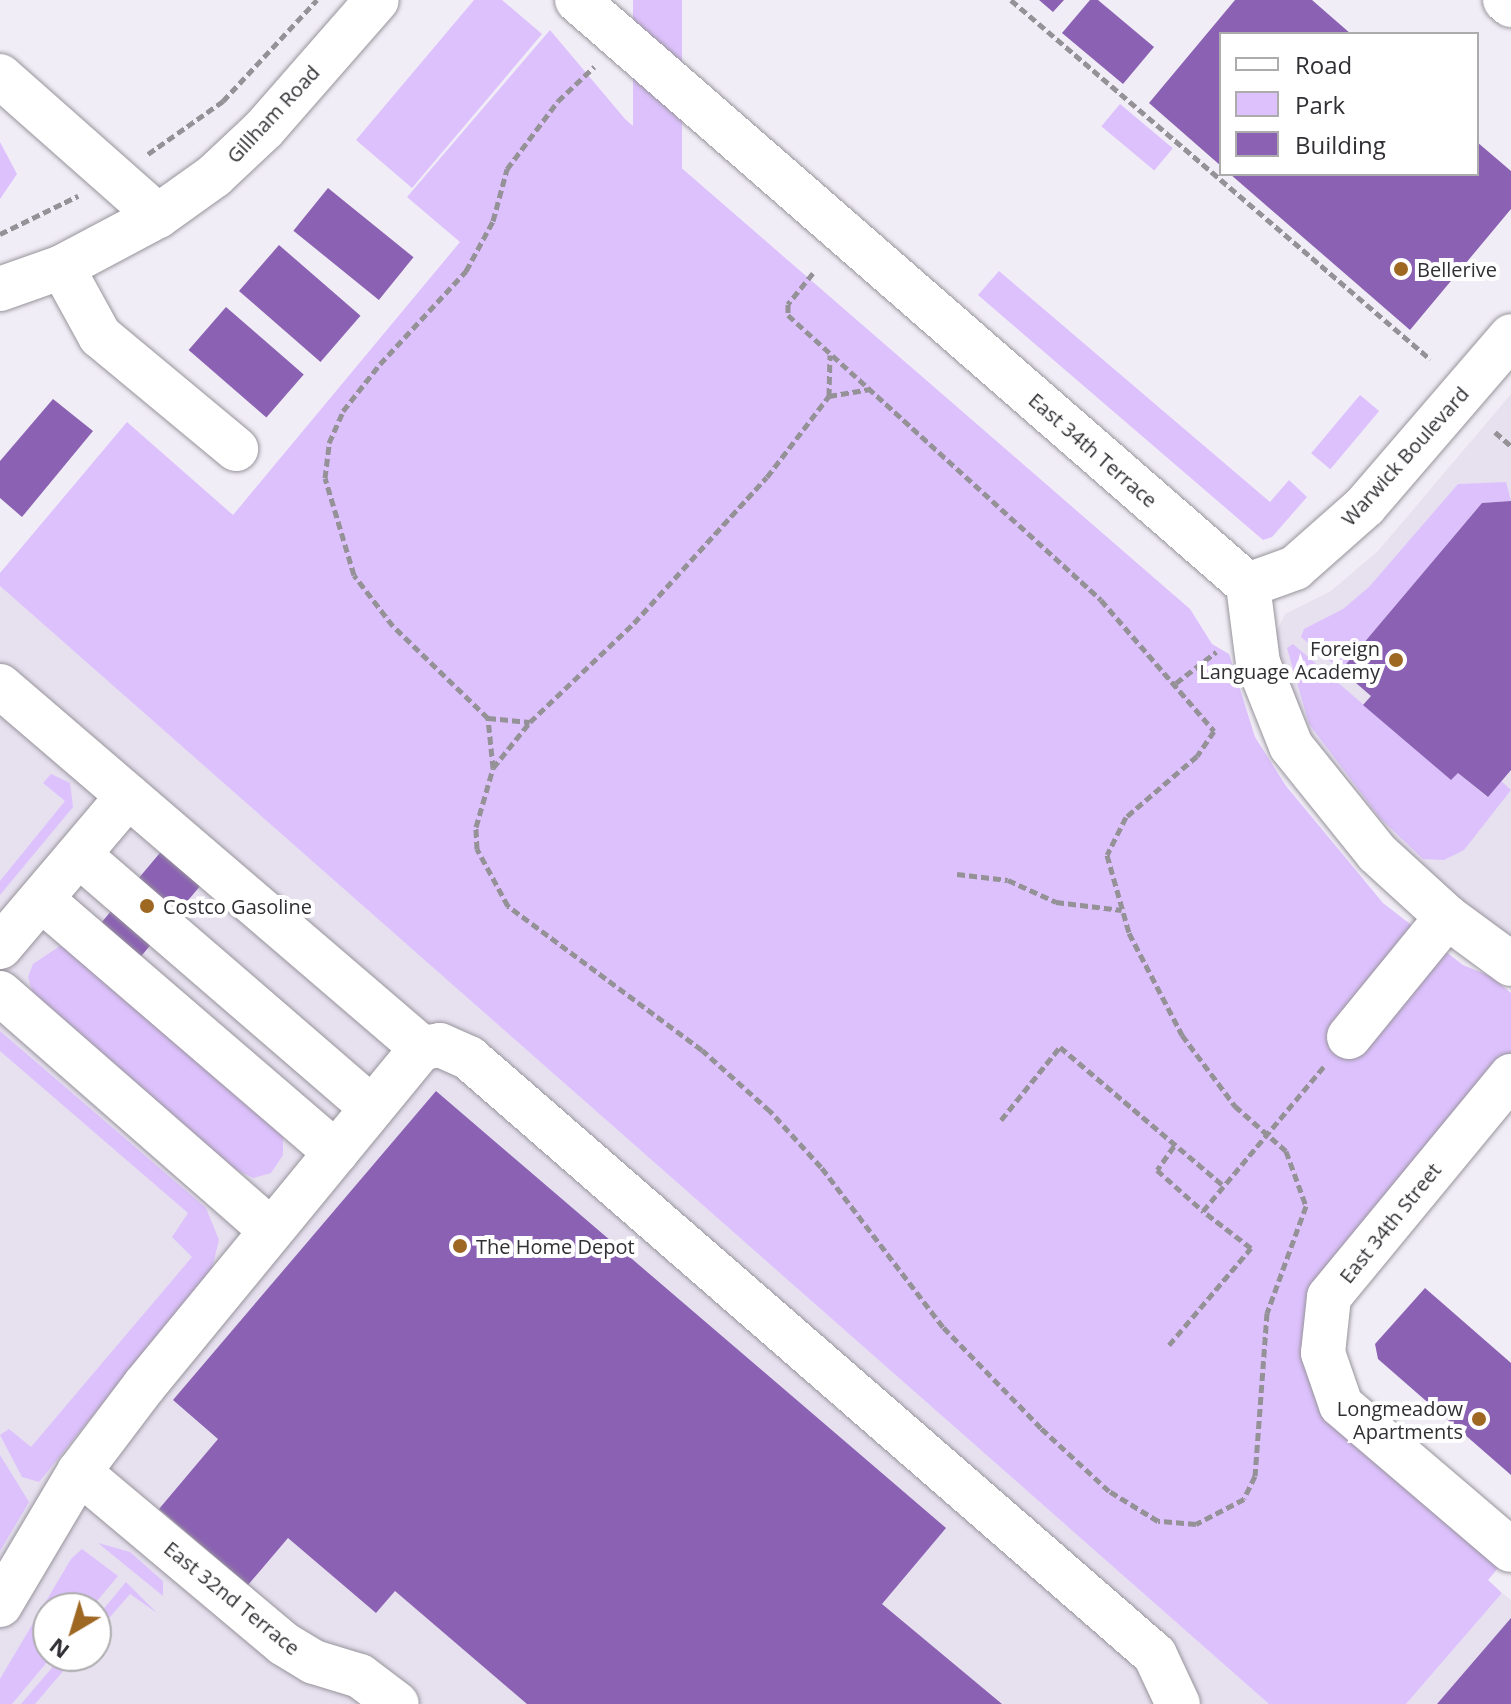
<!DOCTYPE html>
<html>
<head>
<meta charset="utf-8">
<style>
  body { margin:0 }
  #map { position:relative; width:1511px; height:1704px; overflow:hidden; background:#f1edf6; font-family:"Open Sans",sans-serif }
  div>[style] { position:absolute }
  .built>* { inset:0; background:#e6e0ef }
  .green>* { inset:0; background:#ddc1fd; transform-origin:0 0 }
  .building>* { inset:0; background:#8b62b3; transform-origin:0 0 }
  .path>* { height:5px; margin-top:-2.5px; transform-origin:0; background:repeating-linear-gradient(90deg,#949197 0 8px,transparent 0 12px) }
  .roads { filter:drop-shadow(0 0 2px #97949b) drop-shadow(0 0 2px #97949b) }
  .minor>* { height:44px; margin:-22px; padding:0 22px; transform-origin:22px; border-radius:22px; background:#fff }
  .major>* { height:44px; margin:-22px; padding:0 22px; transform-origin:22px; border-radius:22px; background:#fff }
  .dots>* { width:22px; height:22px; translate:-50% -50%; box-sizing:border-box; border:4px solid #fff; border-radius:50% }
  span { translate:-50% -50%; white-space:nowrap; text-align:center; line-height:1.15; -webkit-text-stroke:8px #fff; paint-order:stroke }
  .street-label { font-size:20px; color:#312f33 }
  .poi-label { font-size:20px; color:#312f33 }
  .left { translate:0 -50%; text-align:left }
  .right { translate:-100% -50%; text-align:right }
  .legend { position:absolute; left:1219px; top:32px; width:260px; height:144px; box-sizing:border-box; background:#fff; border:2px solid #adacad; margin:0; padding:10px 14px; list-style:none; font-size:24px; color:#312f33 }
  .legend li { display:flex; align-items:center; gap:16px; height:40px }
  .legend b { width:40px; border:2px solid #adacad }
  .north { position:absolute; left:32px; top:1592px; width:80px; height:80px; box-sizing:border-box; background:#fff; border:2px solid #adacad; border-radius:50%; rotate:218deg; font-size:22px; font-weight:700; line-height:32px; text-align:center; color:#312f33 }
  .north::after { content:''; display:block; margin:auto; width:28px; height:36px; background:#9e6722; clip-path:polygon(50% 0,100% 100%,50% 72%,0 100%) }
</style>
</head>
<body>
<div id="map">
  <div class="built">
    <i style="clip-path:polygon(1511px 394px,1511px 949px,1436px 893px,1312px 745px,1285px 685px,1275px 635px,1285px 614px,1331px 591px,1378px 551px)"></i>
    <i style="clip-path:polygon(evenodd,0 586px,1269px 1704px,0 1704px,0 586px,48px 1608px,96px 1608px,96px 1656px,48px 1656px,48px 1608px)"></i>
    <i style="clip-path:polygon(1502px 1593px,1511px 1600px,1511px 1704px,1406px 1704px)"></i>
  </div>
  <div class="green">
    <i style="clip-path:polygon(474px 0,502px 0,542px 34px,412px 188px,356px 140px)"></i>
    <i style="left:633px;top:0;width:49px;height:428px"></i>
    <i style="clip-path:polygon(550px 30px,625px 119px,1190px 609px,1212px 644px,1229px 654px,1255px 737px,1286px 786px,1383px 903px,1463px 965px,1490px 976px,1511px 993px,1511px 1053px,1330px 1261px,1307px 1328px,1499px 1567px,1488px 1580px,1502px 1593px,1406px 1704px,1269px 1704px,0 586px,0 573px,127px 422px,233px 515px,460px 242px,407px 197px)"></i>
    <i style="left:1120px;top:104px;width:69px;height:29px;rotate:40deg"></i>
    <i style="clip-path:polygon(0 142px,17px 174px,0 199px)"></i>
    <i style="clip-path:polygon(999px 271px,1270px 502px,1289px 480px,1307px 497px,1272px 537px,1263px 540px,978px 295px)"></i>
    <i style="left:1360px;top:395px;width:25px;height:76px;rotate:40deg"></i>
    <i style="clip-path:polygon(1506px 482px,1511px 501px,1482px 503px,1341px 670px,1301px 637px,1304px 629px,1343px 609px,1369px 587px,1458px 484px)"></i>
    <i style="clip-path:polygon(1293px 644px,1451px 780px,1458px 773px,1487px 797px,1501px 781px,1511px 790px,1464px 850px,1444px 860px,1423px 859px,1380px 818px,1309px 724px,1287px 648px)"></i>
    <i style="clip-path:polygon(51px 774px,70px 783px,73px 807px,0 895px,0 881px,65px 801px,43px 783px)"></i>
    <i style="clip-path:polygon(63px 944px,283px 1136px,283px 1155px,271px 1173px,253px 1178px,235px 1169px,33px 994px,28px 977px,33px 964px)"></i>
    <i style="clip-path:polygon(0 1031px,206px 1208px,219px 1240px,212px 1268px,39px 1482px,22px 1477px,0 1435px,9px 1429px,31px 1447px,192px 1257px,172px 1237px,188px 1213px,0 1051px)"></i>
    <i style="clip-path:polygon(0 1455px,29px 1502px,0 1551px)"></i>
    <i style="clip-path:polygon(98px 1543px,130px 1552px,163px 1581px,163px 1596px)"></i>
    <i style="clip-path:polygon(82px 1549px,118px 1576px,91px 1608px,48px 1608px,52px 1656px,12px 1704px,0 1704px,0 1679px,71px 1559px)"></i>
    <i style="clip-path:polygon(126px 1582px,157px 1613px,130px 1594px,96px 1633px,96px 1618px)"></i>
    <i style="clip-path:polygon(62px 1656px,76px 1656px,35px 1704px,21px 1704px)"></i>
  </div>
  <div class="building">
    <i style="clip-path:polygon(1039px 0,1064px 0,1053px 12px)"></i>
    <i style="clip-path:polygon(1090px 0,1098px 0,1154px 47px,1123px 84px,1062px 33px)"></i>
    <i style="clip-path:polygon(1235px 0,1312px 0,1351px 34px,1221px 34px,1221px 166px,1149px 103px)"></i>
    <i style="clip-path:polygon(1477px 142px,1511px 171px,1511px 209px,1410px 330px,1230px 174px,1477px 174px)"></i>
    <i style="left:328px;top:188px;width:110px;height:55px;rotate:39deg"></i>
    <i style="left:279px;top:245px;width:108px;height:61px;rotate:41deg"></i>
    <i style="left:226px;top:307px;width:103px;height:57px;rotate:41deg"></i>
    <i style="clip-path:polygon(53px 399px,93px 431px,22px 517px,0 498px,0 461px)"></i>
    <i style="clip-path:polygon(1511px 501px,1511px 770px,1488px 797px,1458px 773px,1451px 780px,1363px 705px,1371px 696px,1341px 670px,1482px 503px)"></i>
    <i style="left:180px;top:829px;width:52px;height:147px;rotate:40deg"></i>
    <i style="clip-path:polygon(436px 1091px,946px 1528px,882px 1604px,1002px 1704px,527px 1704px,395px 1591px,376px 1613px,288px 1538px,248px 1585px,159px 1509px,218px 1439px,173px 1400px)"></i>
    <i style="clip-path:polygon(1425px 1288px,1511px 1363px,1511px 1475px,1378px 1359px,1375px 1344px)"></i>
    <i style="clip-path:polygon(1511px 1618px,1511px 1704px,1437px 1704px)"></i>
  </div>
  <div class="path">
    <i style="left:1011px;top:0;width:552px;rotate:40.59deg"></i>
    <i style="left:148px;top:154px;width:92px;rotate:-35.2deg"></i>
    <i style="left:223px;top:101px;width:138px;rotate:-47.1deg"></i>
    <i style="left:0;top:234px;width:87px;rotate:-26deg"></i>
    <i style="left:813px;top:273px;width:40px;rotate:129deg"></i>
    <i style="left:788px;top:304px;width:11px;rotate:90deg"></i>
    <i style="left:788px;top:315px;width:423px;rotate:42.3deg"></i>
    <i style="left:1101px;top:600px;width:173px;rotate:49.2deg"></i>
    <i style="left:1214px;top:731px;width:30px;rotate:124deg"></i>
    <i style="left:1197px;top:756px;width:94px;rotate:139.3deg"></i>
    <i style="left:1126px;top:817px;width:42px;rotate:116.6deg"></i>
    <i style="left:1107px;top:855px;width:81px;rotate:74.2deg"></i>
    <i style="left:1129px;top:933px;width:115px;rotate:62.5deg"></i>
    <i style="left:1182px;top:1035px;width:89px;rotate:53.3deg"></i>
    <i style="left:1235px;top:1106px;width:68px;rotate:41.4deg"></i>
    <i style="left:1286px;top:1151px;width:59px;rotate:70deg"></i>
    <i style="left:1306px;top:1206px;width:114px;rotate:110deg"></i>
    <i style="left:1267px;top:1313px;width:163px;rotate:94.2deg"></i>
    <i style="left:1255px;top:1476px;width:25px;rotate:116deg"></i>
    <i style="left:1244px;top:1499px;width:54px;rotate:152.5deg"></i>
    <i style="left:1196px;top:1524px;width:38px;rotate:-175deg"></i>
    <i style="left:1158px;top:1521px;width:57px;rotate:-148.5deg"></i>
    <i style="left:1109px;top:1491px;width:93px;rotate:-137.2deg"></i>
    <i style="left:1041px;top:1428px;width:141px;rotate:-134.1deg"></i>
    <i style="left:943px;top:1327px;width:201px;rotate:-127.3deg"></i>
    <i style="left:821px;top:1167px;width:76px;rotate:-132.3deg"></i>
    <i style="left:770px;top:1111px;width:91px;rotate:-138.1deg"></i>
    <i style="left:702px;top:1050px;width:242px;rotate:-143.4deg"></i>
    <i style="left:508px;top:906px;width:65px;rotate:-118.5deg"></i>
    <i style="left:477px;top:849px;width:22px;rotate:-93deg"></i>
    <i style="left:476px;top:827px;width:61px;rotate:-73.9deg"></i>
    <i style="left:493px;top:768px;width:59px;rotate:-51.2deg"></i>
    <i style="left:530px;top:722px;width:144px;rotate:-43.6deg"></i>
    <i style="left:634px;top:623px;width:197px;rotate:-47.7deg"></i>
    <i style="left:767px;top:477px;width:102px;rotate:-52.6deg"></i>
    <i style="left:829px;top:396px;width:41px;rotate:-88.6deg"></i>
    <i style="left:829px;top:396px;width:42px;rotate:-9.7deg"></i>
    <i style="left:1495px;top:432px;width:21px;rotate:41deg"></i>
    <i style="left:1176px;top:683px;width:51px;rotate:-37.8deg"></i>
    <i style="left:488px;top:718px;width:42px;rotate:5.4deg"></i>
    <i style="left:493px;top:768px;width:50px;rotate:-95.7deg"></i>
    <i style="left:488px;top:718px;width:132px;rotate:-135.9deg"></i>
    <i style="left:393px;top:626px;width:64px;rotate:-127.4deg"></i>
    <i style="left:354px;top:575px;width:101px;rotate:-106.6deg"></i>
    <i style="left:325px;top:478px;width:35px;rotate:-83deg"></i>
    <i style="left:329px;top:443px;width:35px;rotate:-66deg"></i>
    <i style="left:343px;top:411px;width:60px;rotate:-51.8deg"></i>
    <i style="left:380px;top:364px;width:127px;rotate:-47.2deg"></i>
    <i style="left:466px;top:271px;width:57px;rotate:-61.6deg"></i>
    <i style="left:493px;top:221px;width:54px;rotate:-74.9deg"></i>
    <i style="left:507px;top:169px;width:85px;rotate:-53.1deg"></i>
    <i style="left:558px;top:101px;width:50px;rotate:-43.4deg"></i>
    <i style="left:957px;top:874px;width:51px;rotate:6.7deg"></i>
    <i style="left:1008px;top:880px;width:53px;rotate:24.6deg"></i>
    <i style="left:1056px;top:902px;width:66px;rotate:6.9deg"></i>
    <i style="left:1001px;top:1120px;width:94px;rotate:-51.1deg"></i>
    <i style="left:1060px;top:1047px;width:215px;rotate:40.3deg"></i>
    <i style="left:1174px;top:1146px;width:29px;rotate:125deg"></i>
    <i style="left:1157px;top:1170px;width:62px;rotate:41.7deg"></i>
    <i style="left:1169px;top:1345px;width:127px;rotate:-49.8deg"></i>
    <i style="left:1251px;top:1248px;width:61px;rotate:-142.4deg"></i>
    <i style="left:1203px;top:1211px;width:190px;rotate:-50.1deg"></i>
  </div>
  <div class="roads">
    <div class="minor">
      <i style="left:577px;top:0;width:890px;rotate:41.08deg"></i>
      <i style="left:1248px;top:585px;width:79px;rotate:82.7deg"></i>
      <i style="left:1258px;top:663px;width:89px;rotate:68.3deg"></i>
      <i style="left:1291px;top:746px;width:137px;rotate:51.2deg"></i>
      <i style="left:1377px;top:853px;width:95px;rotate:42.4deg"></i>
      <i style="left:1447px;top:917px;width:79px;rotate:36.3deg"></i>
      <i style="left:0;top:76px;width:211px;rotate:41.5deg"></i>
      <i style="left:62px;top:267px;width:79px;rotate:61.2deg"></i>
      <i style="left:100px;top:336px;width:177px;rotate:39.7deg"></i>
      <i style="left:1248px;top:585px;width:50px;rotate:-19.9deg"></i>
      <i style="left:1295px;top:568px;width:94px;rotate:-41.5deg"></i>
      <i style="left:1365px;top:506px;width:224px;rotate:-49.3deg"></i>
      <i style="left:0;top:686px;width:556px;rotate:40.62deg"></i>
      <i style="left:79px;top:855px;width:387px;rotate:40.8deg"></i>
      <i style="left:41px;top:899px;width:389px;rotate:40.7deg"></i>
      <i style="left:0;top:947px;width:198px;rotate:-49.7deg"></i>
      <i style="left:0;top:993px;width:360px;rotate:41.2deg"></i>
      <i style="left:1349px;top:1037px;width:155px;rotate:-50.8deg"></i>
      <i style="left:1511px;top:1076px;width:286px;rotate:129.5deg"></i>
      <i style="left:1329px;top:1297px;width:56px;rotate:96.1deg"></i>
      <i style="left:1323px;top:1353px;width:55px;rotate:70.9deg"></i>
      <i style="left:1341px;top:1405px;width:223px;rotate:40.5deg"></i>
      <i style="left:79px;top:1472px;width:268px;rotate:40deg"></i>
      <i style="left:284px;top:1644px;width:35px;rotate:31deg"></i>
      <i style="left:314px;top:1662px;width:48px;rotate:16.9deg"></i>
      <i style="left:360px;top:1676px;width:46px;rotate:37.1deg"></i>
      <i style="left:0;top:1605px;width:155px;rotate:-59.3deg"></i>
      <i style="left:79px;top:1472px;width:108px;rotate:-52.9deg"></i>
      <i style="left:144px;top:1386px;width:438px;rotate:-50.6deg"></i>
      <i style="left:422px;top:1048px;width:18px;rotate:-9deg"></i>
      <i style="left:440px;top:1045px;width:32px;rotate:24deg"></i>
      <i style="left:469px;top:1058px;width:909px;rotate:41.03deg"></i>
      <i style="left:1155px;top:1655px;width:54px;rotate:64.9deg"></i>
    </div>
    <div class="major">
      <i style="left:1505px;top:0;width:8px;rotate:40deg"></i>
      <i style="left:0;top:289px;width:66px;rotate:-19.5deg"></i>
      <i style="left:62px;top:267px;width:109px;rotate:-28deg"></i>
      <i style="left:158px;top:216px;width:69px;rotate:-35.5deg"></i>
      <i style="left:214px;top:176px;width:69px;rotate:-43.2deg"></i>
      <i style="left:264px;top:129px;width:171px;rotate:-48.8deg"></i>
    </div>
  </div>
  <div class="dots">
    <i style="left:1401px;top:269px;background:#9e6722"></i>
    <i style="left:1396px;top:660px;background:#9e6722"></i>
    <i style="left:147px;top:906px;background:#9e6722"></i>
    <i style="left:460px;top:1246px;background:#9e6722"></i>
    <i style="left:1479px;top:1419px;background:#9e6722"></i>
  </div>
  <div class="street-label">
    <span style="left:273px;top:114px;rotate:-47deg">Gillham Road</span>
    <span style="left:1093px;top:450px;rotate:41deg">East 34th Terrace</span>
    <span style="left:1405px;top:456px;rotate:-48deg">Warwick Boulevard</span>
    <span style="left:1390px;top:1223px;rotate:-51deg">East 34th Street</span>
    <span style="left:232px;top:1598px;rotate:39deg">East 32nd Terrace</span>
  </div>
  <div class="poi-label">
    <span class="left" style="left:1417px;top:269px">Bellerive</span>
    <span class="right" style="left:1380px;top:660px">Foreign<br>Language Academy</span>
    <span class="left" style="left:163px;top:906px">Costco Gasoline</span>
    <span class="left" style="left:476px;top:1246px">The Home Depot</span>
    <span class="right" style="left:1463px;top:1420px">Longmeadow<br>Apartments</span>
  </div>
  <ul class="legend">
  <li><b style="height:10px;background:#fff"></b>Road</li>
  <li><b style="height:22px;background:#ddc1fd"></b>Park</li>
  <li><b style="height:22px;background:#8b62b3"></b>Building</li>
  </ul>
  <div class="north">N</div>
</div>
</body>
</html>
